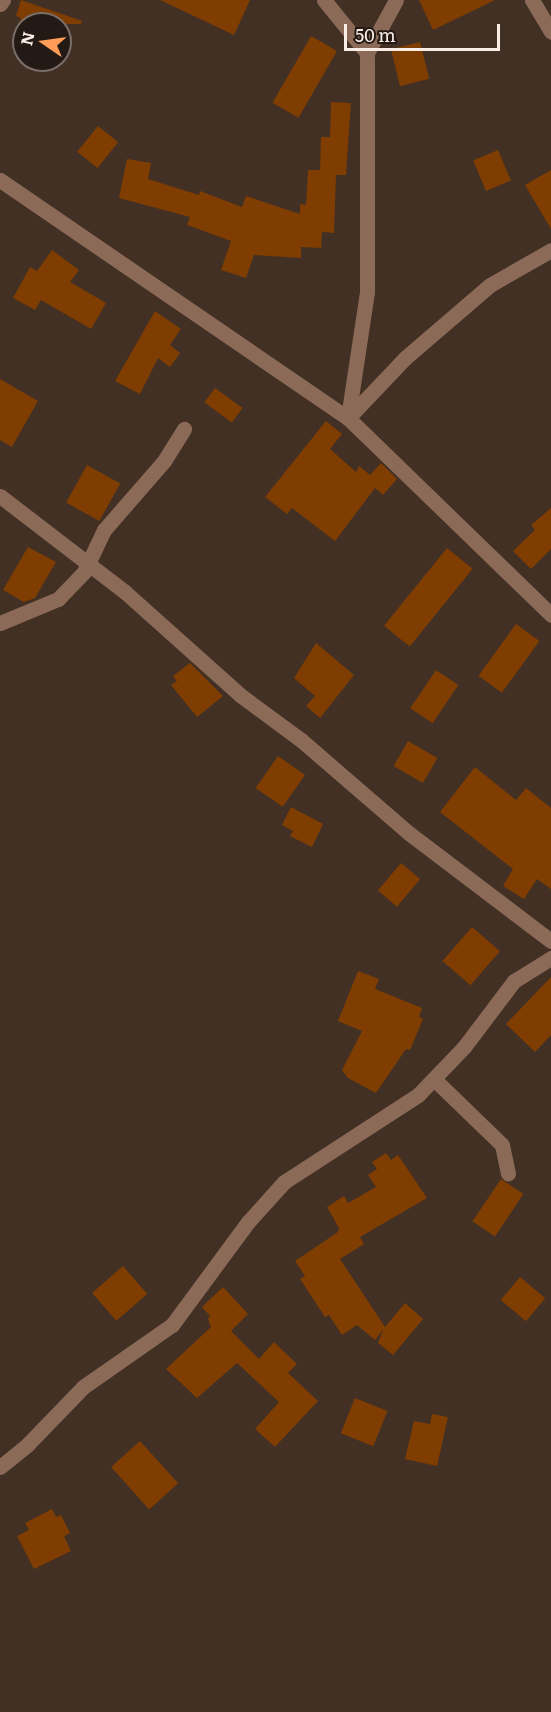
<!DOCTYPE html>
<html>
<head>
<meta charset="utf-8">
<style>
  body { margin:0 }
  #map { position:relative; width:551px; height:1712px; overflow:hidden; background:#433024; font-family:Literata,serif }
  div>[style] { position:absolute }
  .building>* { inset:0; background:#7f3d01; transform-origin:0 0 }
  .minor>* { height:15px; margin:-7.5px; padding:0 7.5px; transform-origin:7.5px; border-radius:7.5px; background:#8b6b58 }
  span { translate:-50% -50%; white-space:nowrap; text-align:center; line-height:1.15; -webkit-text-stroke:4.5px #231a15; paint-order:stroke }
  .north { position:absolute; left:12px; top:12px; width:60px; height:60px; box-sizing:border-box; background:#231a15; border:2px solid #796e69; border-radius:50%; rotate:283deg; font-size:16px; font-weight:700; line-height:24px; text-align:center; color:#faede6 }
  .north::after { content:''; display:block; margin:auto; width:21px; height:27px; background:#fe9c58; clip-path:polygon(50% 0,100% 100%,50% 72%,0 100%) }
  .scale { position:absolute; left:344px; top:24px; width:156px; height:27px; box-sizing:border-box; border:3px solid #faede6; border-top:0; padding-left:8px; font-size:18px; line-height:21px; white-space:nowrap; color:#faede6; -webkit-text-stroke:4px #231a15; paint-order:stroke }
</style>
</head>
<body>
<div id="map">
  <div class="building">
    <i style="clip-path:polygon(21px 0,82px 21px,81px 24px,19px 24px,21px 18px,16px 16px)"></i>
    <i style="clip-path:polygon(160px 0,250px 0,234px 35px)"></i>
    <i style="clip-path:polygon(419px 0,495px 0,433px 30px)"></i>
    <i style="left:311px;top:36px;width:30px;height:77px;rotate:30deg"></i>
    <i style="left:420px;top:42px;width:38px;height:30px;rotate:76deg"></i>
    <i style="clip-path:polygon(331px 102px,351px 103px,346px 175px,336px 175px,334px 233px,322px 232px,321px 248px,301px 247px,301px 258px,254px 255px,246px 278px,221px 270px,231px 241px,187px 225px,190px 217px,119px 198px,127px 159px,151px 163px,148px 179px,199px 195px,200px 191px,242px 207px,246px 196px,300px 214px,300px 204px,306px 205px,308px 170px,320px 170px,321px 137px,330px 137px)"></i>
    <i style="left:98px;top:126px;width:26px;height:33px;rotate:39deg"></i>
    <i style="left:498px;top:150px;width:33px;height:27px;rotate:67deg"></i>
    <i style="clip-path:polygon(551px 170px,551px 229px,525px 185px)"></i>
    <i style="clip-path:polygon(52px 250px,79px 270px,70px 282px,106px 303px,91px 329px,41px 300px,35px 310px,13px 298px,30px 267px,37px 271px)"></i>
    <i style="clip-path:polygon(155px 311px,181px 329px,170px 345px,180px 353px,170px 367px,158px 358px,140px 394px,115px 381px)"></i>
    <i style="clip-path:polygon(0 379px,38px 401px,12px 447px,0 440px)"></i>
    <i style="left:215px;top:388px;width:34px;height:18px;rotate:36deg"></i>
    <i style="clip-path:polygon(326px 421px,342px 434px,330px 449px,356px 472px,359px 466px,370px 475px,381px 463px,397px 479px,383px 495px,375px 488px,335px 541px,292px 508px,287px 514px,265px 497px)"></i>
    <i style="left:87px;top:465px;width:38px;height:43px;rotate:29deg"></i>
    <i style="clip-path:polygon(551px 508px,551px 549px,531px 569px,513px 551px,535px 530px,531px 525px)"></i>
    <i style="clip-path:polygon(28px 547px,56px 562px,35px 598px,24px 602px,3px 590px)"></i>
    <i style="left:447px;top:548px;width:33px;height:100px;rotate:39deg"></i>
    <i style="left:516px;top:624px;width:29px;height:64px;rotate:36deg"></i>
    <i style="clip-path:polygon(316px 643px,354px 675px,320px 718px,306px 706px,315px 696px,294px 678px)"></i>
    <i style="clip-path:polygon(190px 663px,223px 696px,197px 717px,171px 685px,177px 681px,173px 676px)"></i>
    <i style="left:436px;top:670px;width:27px;height:46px;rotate:34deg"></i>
    <i style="left:408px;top:741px;width:34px;height:29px;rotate:30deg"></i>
    <i style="left:278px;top:756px;width:33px;height:39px;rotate:35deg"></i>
    <i style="clip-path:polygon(475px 767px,516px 800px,526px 788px,551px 808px,551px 889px,537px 879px,524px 899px,503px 886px,513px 869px,440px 812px)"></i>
    <i style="clip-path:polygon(291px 807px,323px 824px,312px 847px,290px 836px,293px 831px,282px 825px)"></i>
    <i style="left:401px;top:863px;width:25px;height:36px;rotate:40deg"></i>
    <i style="left:472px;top:927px;width:37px;height:45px;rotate:41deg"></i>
    <i style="clip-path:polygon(358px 971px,379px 979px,375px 989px,422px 1008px,419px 1017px,423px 1019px,410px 1050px,406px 1049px,376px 1093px,348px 1078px,342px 1070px,362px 1031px,338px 1021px)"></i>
    <i style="clip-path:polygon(551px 977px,551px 1035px,535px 1052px,506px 1024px)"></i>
    <i style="clip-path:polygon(386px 1153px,391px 1160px,398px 1155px,427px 1198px,360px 1237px,364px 1244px,340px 1259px,385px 1327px,405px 1303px,423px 1319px,393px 1355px,378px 1343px,383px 1330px,375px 1340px,357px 1325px,342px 1335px,329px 1315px,325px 1317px,300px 1279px,305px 1276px,295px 1261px,338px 1232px,339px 1228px,327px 1207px,344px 1196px,348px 1203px,376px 1187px,368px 1175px,377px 1169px,372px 1162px)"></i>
    <i style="left:501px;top:1179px;width:27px;height:51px;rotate:34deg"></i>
    <i style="left:123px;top:1266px;width:37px;height:41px;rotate:49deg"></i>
    <i style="left:520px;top:1277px;width:33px;height:30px;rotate:40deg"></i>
    <i style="clip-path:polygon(223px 1287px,248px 1314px,231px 1331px,259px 1359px,274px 1342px,297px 1364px,288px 1373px,318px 1401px,275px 1447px,255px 1429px,279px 1402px,237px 1363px,197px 1398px,166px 1369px,211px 1327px,208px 1319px,210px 1316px,202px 1307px)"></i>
    <i style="left:355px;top:1398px;width:35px;height:38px;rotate:22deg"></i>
    <i style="clip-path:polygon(432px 1414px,448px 1417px,437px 1466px,405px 1459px,414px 1421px,430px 1424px)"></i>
    <i style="left:140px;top:1441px;width:57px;height:39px;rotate:48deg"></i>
    <i style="clip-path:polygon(52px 1509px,56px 1517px,61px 1515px,70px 1533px,64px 1536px,71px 1551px,34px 1569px,17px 1536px,29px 1530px,25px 1523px)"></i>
  </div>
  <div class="minor">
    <i style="left:324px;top:0;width:68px;rotate:50.9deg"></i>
    <i style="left:367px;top:53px;width:239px;rotate:90deg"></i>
    <i style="left:367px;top:292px;width:127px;rotate:98.6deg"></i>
    <i style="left:532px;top:0;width:37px;rotate:59deg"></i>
    <i style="left:0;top:4px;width:5px;rotate:-53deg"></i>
    <i style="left:367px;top:53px;width:60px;rotate:-61.3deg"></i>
    <i style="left:0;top:180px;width:422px;rotate:34.4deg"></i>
    <i style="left:348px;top:418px;width:283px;rotate:44.1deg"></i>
    <i style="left:348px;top:418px;width:83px;rotate:-46.5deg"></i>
    <i style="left:405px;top:358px;width:112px;rotate:-40.7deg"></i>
    <i style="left:490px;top:285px;width:70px;rotate:-29.8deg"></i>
    <i style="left:0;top:496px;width:158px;rotate:37.5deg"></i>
    <i style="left:125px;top:592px;width:154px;rotate:41.8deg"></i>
    <i style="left:240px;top:695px;width:76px;rotate:36.4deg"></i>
    <i style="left:301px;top:740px;width:144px;rotate:40.8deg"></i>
    <i style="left:410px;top:834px;width:177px;rotate:37.2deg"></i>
    <i style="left:0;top:623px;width:63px;rotate:-22.5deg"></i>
    <i style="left:58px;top:599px;width:37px;rotate:-46deg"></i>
    <i style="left:84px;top:572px;width:47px;rotate:-64.5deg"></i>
    <i style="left:104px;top:530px;width:91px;rotate:-49deg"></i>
    <i style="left:164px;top:461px;width:38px;rotate:-58deg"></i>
    <i style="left:435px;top:1080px;width:93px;rotate:44.1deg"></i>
    <i style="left:502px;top:1145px;width:29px;rotate:78deg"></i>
    <i style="left:0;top:1467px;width:36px;rotate:-39deg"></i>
    <i style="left:28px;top:1444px;width:79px;rotate:-46deg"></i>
    <i style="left:83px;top:1387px;width:108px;rotate:-34.9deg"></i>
    <i style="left:172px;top:1325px;width:128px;rotate:-53.6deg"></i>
    <i style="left:248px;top:1222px;width:54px;rotate:-48deg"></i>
    <i style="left:284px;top:1182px;width:160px;rotate:-33deg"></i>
    <i style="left:418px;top:1095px;width:66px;rotate:-46.2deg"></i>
    <i style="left:464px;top:1047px;width:83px;rotate:-52.9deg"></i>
    <i style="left:514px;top:981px;width:44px;rotate:-31.9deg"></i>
  </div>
  <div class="north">N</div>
  <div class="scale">50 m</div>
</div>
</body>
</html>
